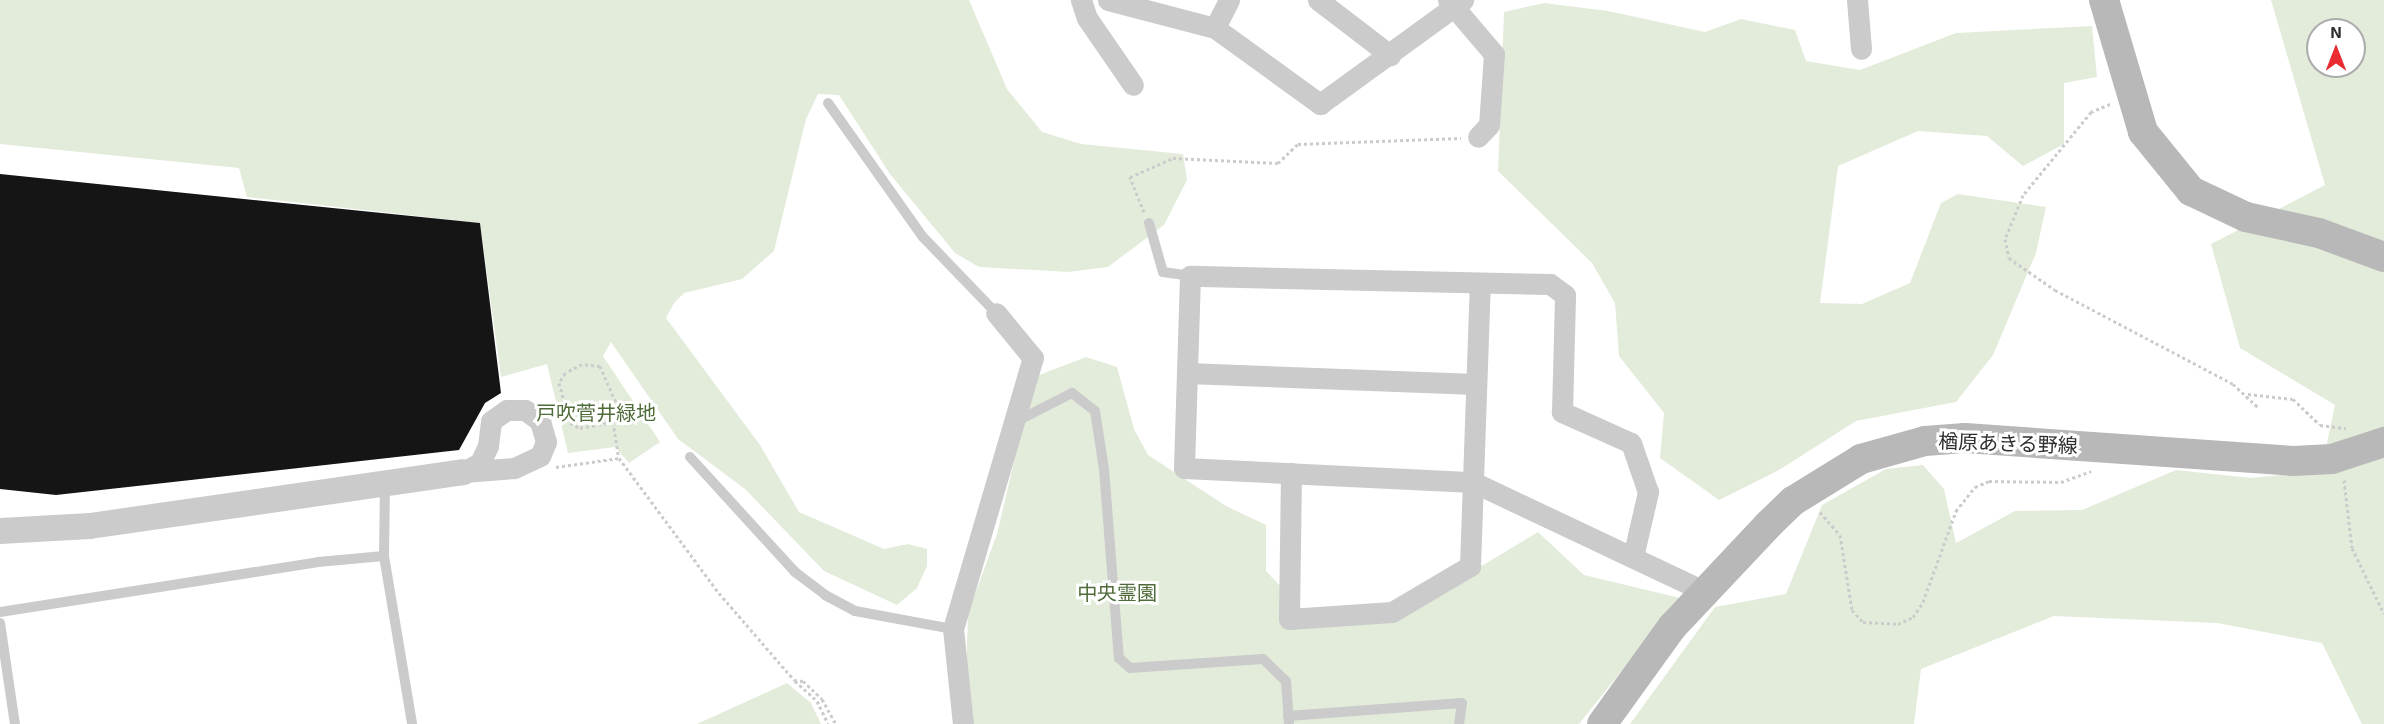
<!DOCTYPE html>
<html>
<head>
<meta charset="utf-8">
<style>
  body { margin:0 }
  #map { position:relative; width:2384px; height:724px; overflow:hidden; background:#fff; font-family:"Exo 2","Noto Sans JP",sans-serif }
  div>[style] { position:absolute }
  .green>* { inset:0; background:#e3ecdb }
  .building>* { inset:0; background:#151515 }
  .path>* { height:3px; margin-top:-1.5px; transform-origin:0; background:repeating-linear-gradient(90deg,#cbcbcb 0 3px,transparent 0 6px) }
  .service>* { height:10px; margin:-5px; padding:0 5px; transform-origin:5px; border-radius:5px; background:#cbcbcb }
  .minor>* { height:21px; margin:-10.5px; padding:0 10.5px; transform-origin:10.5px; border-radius:10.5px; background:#cbcbcb }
  .tertiary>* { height:26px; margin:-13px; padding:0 13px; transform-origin:13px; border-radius:13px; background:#cbcbcb }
  .secondary>* { height:30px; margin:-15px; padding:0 15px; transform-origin:15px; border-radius:15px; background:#b8b8b8 }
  span { translate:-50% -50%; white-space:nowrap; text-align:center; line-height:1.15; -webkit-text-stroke:6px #fff; paint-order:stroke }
  .park-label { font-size:20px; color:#4f6b3a }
  .street-label { font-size:20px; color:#2e2e2e }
  .north { position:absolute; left:2306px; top:18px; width:60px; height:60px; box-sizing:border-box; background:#fff; border:2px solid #ababab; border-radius:50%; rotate:0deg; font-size:16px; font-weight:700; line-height:24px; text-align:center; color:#2e2e2e }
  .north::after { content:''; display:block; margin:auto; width:21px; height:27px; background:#e92c31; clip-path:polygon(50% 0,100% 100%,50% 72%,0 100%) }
</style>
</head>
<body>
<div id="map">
  <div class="green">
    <i style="clip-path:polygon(0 0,969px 0,1007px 89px,1042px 132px,1081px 144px,1183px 154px,1187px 180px,1164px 225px,1108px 267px,1068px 272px,979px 267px,955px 253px,890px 174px,839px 95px,818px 94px,806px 119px,774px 251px,742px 279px,684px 293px,674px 303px,666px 318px,760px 445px,799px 512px,884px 549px,908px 544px,927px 549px,927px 566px,917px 588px,897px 605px,824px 571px,745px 489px,678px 439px,611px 342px,603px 356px,660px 442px,629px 463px,615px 447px,568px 453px,547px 364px,501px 377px,480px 223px,247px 197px,239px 168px,0 144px)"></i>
    <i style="clip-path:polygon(evenodd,2271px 0,2384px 0,2384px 724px,2362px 724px,2322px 643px,2217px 623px,2054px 616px,1921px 669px,1914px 724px,1630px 724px,1715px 607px,1786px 594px,1822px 505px,1886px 469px,1923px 465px,1944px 489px,1956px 543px,2015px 511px,2082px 510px,2176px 470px,2251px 478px,2321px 471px,2335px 405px,2240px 348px,2211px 244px,2325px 185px,2271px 0,2318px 30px,2354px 30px,2354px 66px,2318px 66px,2318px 30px)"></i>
    <i style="clip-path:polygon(1544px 3px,1608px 11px,1705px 32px,1741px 19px,1795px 30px,1806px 61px,1860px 70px,1956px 33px,2092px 26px,2097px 77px,2064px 83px,2064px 144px,2023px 166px,1987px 136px,1918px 131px,1838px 166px,1820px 303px,1862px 304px,1910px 283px,1941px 203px,1958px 194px,2046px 207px,2036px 253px,1993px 355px,1956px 402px,1856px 421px,1779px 470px,1719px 500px,1660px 458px,1664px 413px,1619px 356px,1615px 303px,1592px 263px,1498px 171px,1504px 12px)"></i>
    <i style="clip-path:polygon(1086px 357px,1117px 367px,1134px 429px,1148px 455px,1226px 506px,1266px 525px,1266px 571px,1286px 592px,1284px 622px,1394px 619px,1538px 532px,1584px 575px,1680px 598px,1579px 724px,972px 724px,966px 684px,968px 613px,997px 534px,1034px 377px)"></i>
    <i style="clip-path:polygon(787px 683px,811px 703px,821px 724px,697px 724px)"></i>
  </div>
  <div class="building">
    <i style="clip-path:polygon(0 174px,480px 223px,501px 393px,485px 403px,459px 450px,56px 495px,0 489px)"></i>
  </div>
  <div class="path">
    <i style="left:2110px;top:104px;width:21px;rotate:157deg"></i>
    <i style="left:2091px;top:112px;width:107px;rotate:129.3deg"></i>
    <i style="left:2023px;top:195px;width:48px;rotate:112.2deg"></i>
    <i style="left:2005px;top:239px;width:19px;rotate:78deg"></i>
    <i style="left:2009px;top:258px;width:56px;rotate:34.8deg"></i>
    <i style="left:2055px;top:290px;width:201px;rotate:27.8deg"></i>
    <i style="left:2233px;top:384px;width:34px;rotate:43deg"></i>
    <i style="left:1144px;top:212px;width:38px;rotate:-112deg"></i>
    <i style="left:1130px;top:177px;width:47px;rotate:-23.8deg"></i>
    <i style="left:1173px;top:158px;width:105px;rotate:2.7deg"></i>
    <i style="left:1278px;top:163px;width:28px;rotate:-44deg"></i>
    <i style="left:1298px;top:144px;width:163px;rotate:-2.1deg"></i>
    <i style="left:2248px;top:394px;width:45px;rotate:6.3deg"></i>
    <i style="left:2293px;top:399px;width:37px;rotate:44deg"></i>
    <i style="left:2320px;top:425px;width:26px;rotate:7deg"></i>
    <i style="left:613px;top:422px;width:16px;rotate:-72deg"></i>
    <i style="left:618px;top:407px;width:45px;rotate:-113.7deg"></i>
    <i style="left:600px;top:366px;width:18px;rotate:-174deg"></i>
    <i style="left:582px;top:364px;width:19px;rotate:152deg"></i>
    <i style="left:565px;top:373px;width:12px;rotate:121deg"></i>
    <i style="left:559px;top:383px;width:41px;rotate:74.6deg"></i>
    <i style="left:570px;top:423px;width:11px;rotate:27deg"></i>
    <i style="left:580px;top:428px;width:34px;rotate:-10deg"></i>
    <i style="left:613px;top:422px;width:36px;rotate:81deg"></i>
    <i style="left:556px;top:467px;width:64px;rotate:-8.1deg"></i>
    <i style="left:619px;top:458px;width:168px;rotate:53.5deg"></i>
    <i style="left:719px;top:593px;width:115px;rotate:49.2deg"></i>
    <i style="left:794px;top:680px;width:9px;rotate:6deg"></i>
    <i style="left:803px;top:681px;width:26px;rotate:43deg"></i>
    <i style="left:822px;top:699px;width:29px;rotate:61deg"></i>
    <i style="left:2344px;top:480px;width:68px;rotate:83.3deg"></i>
    <i style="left:2352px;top:548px;width:73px;rotate:64.1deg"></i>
    <i style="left:1820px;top:512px;width:30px;rotate:49deg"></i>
    <i style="left:1840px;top:535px;width:76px;rotate:80.9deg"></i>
    <i style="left:1852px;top:610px;width:16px;rotate:47deg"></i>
    <i style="left:1863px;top:622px;width:35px;rotate:3deg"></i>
    <i style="left:1898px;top:624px;width:17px;rotate:-25deg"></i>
    <i style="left:1913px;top:617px;width:18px;rotate:-56deg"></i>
    <i style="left:1923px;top:602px;width:97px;rotate:-70.1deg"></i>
    <i style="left:1956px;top:511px;width:31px;rotate:-52deg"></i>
    <i style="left:1975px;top:487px;width:15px;rotate:-23deg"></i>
    <i style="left:1989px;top:481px;width:72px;rotate:0.8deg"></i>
    <i style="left:2061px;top:482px;width:32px;rotate:-20deg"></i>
    <i style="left:795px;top:681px;width:30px;rotate:42deg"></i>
    <i style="left:817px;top:701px;width:25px;rotate:64deg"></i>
  </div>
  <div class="service">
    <i style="left:828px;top:103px;width:163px;rotate:54.7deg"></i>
    <i style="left:922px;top:236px;width:107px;rotate:46.1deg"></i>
    <i style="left:1149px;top:223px;width:51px;rotate:74.1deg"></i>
    <i style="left:1163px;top:272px;width:27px;rotate:8deg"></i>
    <i style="left:1017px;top:421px;width:62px;rotate:-27deg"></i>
    <i style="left:1072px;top:393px;width:29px;rotate:38deg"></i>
    <i style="left:1095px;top:411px;width:59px;rotate:81.2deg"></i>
    <i style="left:1104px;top:469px;width:190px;rotate:85.5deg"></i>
    <i style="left:1119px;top:658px;width:15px;rotate:42deg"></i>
    <i style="left:1130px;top:668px;width:133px;rotate:-3.9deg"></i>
    <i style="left:1263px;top:659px;width:32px;rotate:44deg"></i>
    <i style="left:1286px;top:681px;width:43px;rotate:86deg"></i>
    <i style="left:690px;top:457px;width:156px;rotate:47.6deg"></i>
    <i style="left:795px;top:572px;width:38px;rotate:37deg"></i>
    <i style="left:825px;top:595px;width:34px;rotate:28deg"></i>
    <i style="left:855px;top:611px;width:100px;rotate:10.4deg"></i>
    <i style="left:384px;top:556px;width:72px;rotate:-89.2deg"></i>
    <i style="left:0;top:612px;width:322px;rotate:-8.9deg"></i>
    <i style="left:318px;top:562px;width:66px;rotate:-5.2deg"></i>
    <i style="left:384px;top:556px;width:170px;rotate:80.5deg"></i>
    <i style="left:0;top:623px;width:102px;rotate:81.6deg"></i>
    <i style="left:1288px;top:716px;width:174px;rotate:-4.3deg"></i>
    <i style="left:1462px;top:703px;width:21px;rotate:98deg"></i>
  </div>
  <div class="minor">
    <i style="left:1081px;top:0;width:19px;rotate:72deg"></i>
    <i style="left:1087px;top:18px;width:81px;rotate:55.5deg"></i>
    <i style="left:1108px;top:0;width:111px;rotate:14.7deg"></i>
    <i style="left:1229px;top:0;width:31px;rotate:117deg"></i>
    <i style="left:1215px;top:28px;width:130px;rotate:35.9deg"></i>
    <i style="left:1320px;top:104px;width:177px;rotate:-36deg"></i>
    <i style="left:1318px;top:0;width:91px;rotate:37.4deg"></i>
    <i style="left:1448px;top:0;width:71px;rotate:49.6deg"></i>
    <i style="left:1494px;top:54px;width:71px;rotate:94deg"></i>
    <i style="left:1489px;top:125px;width:16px;rotate:133deg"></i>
    <i style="left:1857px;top:0;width:49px;rotate:85.3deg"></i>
    <i style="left:1187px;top:373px;width:289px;rotate:2.2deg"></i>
    <i style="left:507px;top:410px;width:18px"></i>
    <i style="left:525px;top:410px;width:19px;rotate:36deg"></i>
    <i style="left:540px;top:421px;width:22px;rotate:74deg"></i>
    <i style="left:546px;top:442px;width:15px;rotate:113deg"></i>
    <i style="left:540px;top:456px;width:29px;rotate:155deg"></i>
    <i style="left:514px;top:468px;width:51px;rotate:175.5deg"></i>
    <i style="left:463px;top:472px;width:19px;rotate:-28deg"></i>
    <i style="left:480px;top:463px;width:19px;rotate:-65deg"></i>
    <i style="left:488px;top:446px;width:25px;rotate:-83deg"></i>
    <i style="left:491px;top:421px;width:19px;rotate:-35deg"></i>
    <i style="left:1291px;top:473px;width:146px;rotate:90.8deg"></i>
    <i style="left:1289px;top:619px;width:103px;rotate:-3.9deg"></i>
    <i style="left:1392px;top:612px;width:91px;rotate:-30.5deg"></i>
    <i style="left:1470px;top:566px;width:283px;rotate:-88deg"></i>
    <i style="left:1633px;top:557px;width:67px;rotate:-77deg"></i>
    <i style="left:1648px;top:492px;width:52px;rotate:-109.1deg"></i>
    <i style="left:1631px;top:443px;width:76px;rotate:-155.8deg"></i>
    <i style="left:1562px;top:412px;width:117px;rotate:-88.5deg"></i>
    <i style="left:1565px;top:295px;width:19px;rotate:-144deg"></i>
    <i style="left:1550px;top:284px;width:360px;rotate:-178.7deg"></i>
    <i style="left:1190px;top:276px;width:192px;rotate:91.8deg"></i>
    <i style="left:1184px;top:468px;width:289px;rotate:2.8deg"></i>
    <i style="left:1473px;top:482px;width:258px;rotate:25.3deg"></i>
    <i style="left:963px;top:724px;width:96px;rotate:-96deg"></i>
    <i style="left:953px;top:629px;width:283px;rotate:-73.6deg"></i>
    <i style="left:1033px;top:358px;width:58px;rotate:-129.4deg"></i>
  </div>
  <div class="tertiary">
    <i style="left:0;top:531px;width:90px;rotate:-3.2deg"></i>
    <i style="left:90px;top:526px;width:377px;rotate:-8.2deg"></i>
  </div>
  <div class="secondary">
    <i style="left:2104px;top:0;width:138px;rotate:73.5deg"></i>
    <i style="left:2143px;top:132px;width:76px;rotate:50.9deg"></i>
    <i style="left:2191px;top:191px;width:61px;rotate:25.3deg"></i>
    <i style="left:2246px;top:217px;width:75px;rotate:12.4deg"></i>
    <i style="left:2319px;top:233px;width:69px;rotate:20.3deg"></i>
    <i style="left:1602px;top:724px;width:120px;rotate:-54.2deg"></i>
    <i style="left:1672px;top:627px;width:140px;rotate:-46.7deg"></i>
    <i style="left:1768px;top:525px;width:35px;rotate:-44deg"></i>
    <i style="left:1793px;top:501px;width:80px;rotate:-31.7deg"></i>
    <i style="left:1861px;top:459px;width:66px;rotate:-15.7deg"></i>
    <i style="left:1925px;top:441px;width:40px;rotate:-4.3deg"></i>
    <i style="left:1965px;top:438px;width:329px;rotate:4deg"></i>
    <i style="left:2293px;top:461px;width:39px;rotate:-3deg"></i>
    <i style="left:2332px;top:459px;width:55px;rotate:-18.1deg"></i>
  </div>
  <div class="park-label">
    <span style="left:596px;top:412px">戸吹菅井緑地</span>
    <span style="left:1117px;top:592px">中央霊園</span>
  </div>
  <div class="street-label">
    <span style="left:2008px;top:443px;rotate:2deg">楢原あきる野線</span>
  </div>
  <div class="north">N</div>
</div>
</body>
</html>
